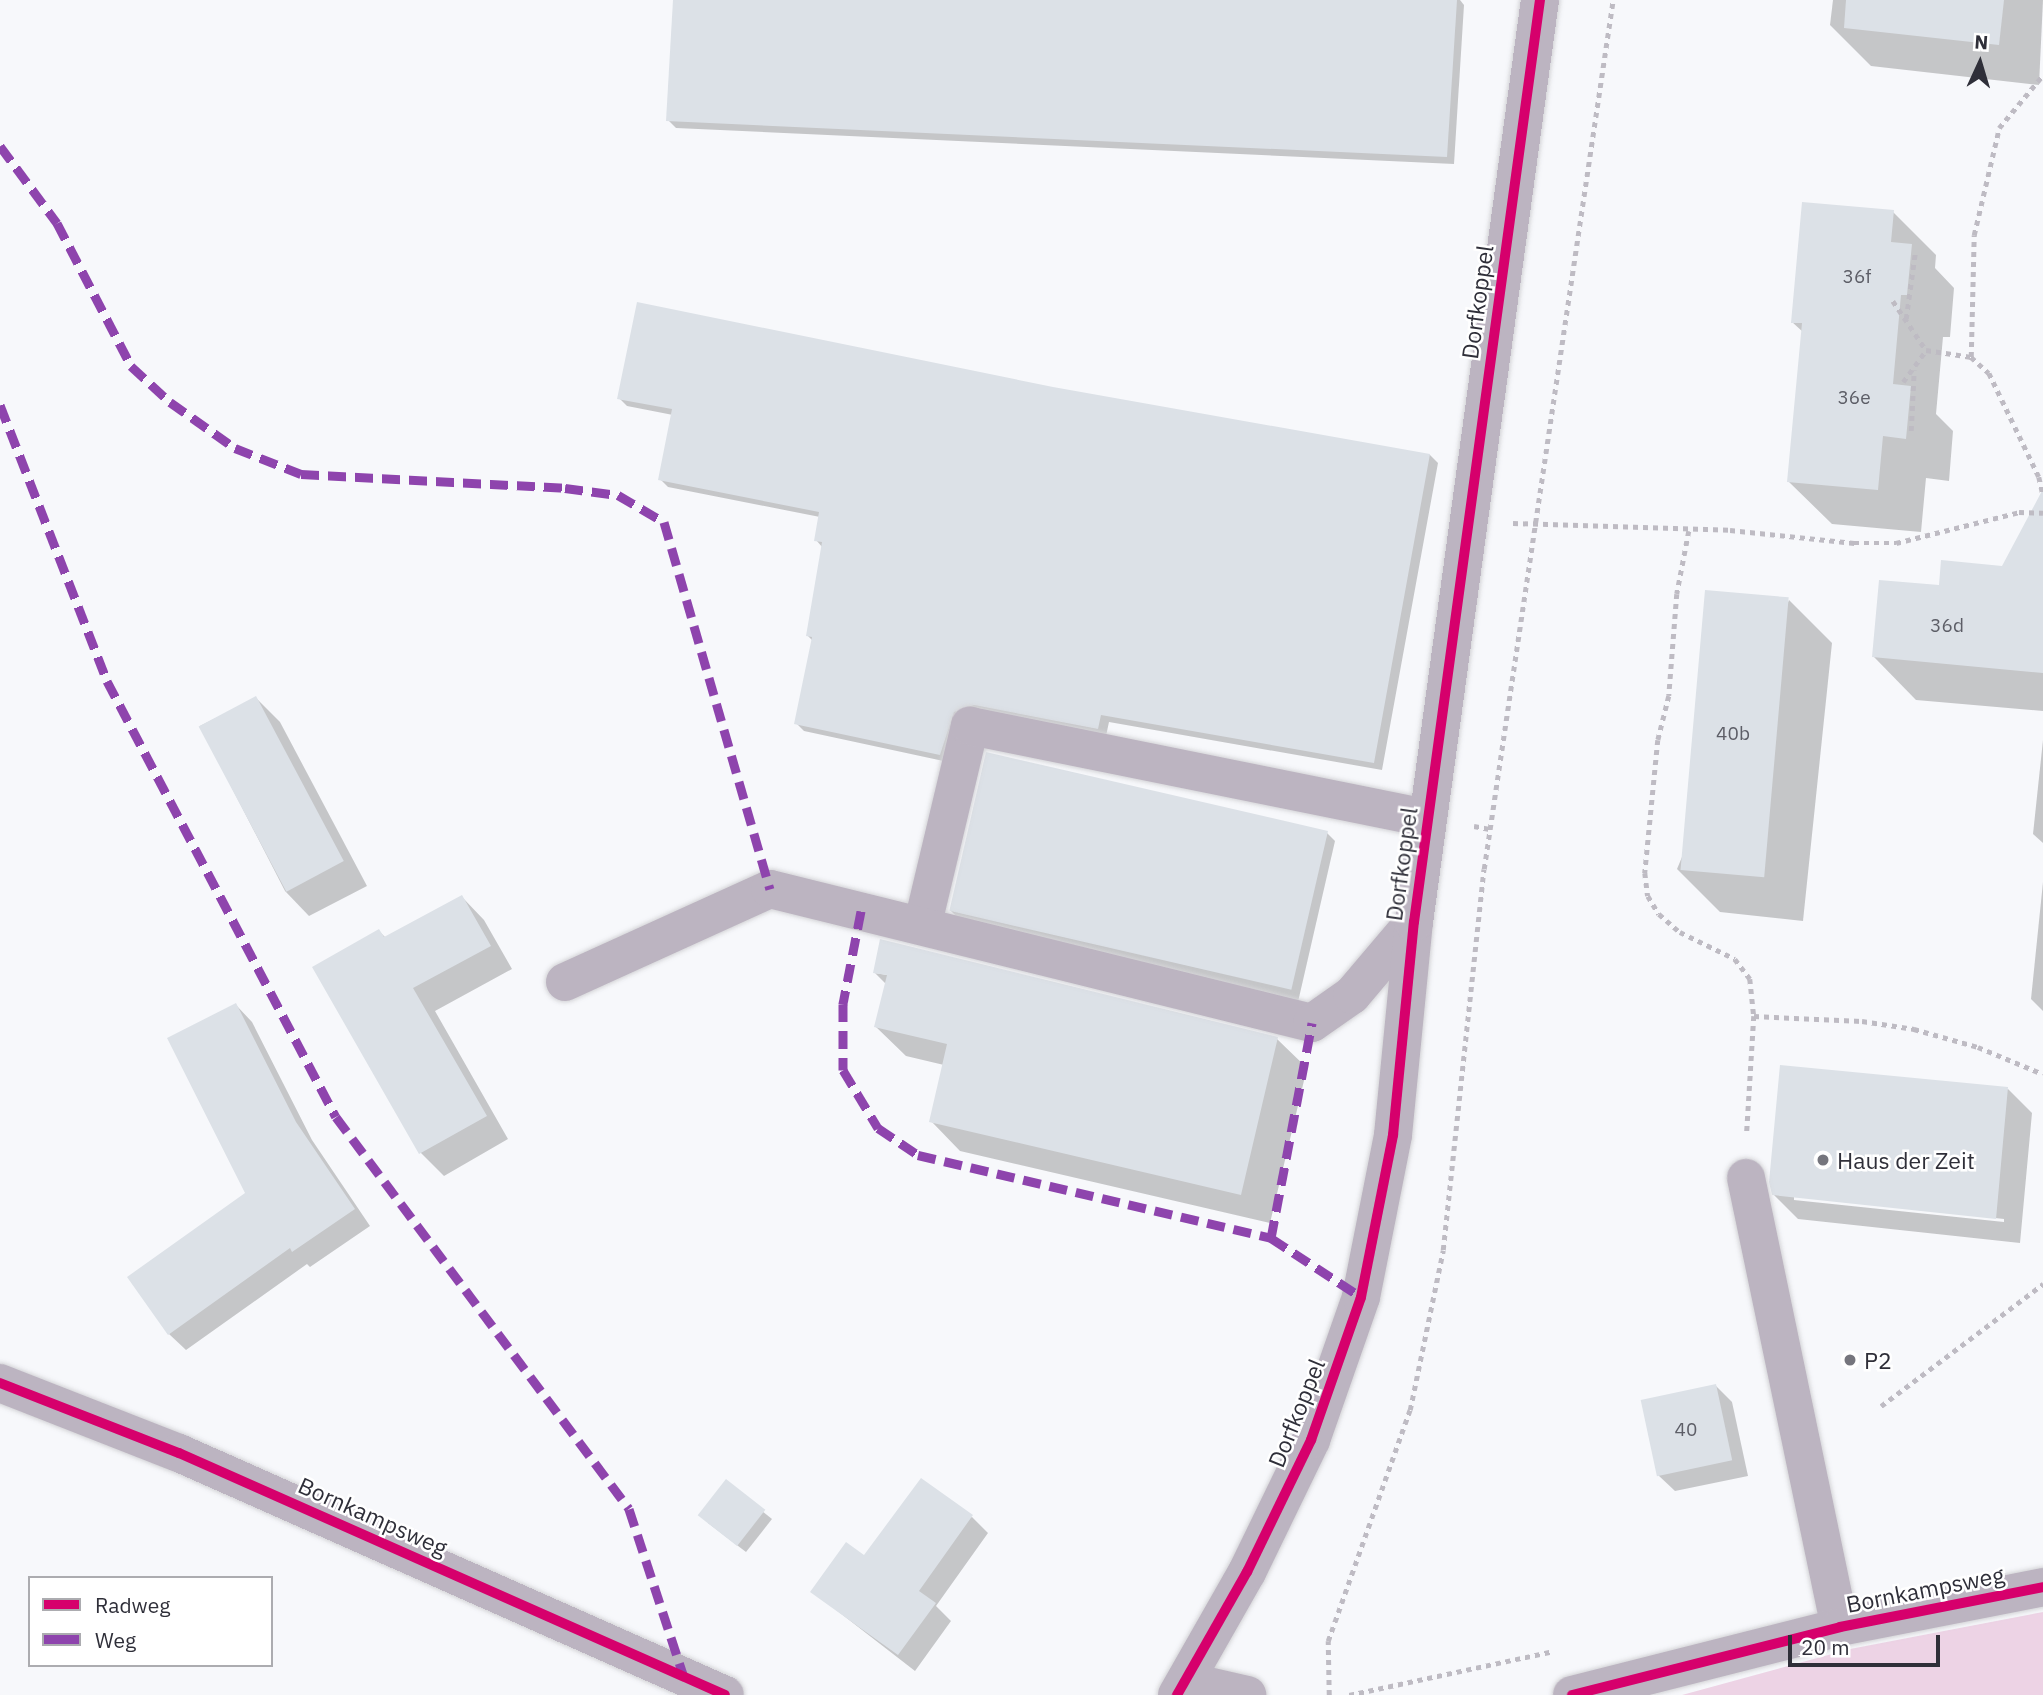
<!DOCTYPE html>
<html>
<head>
<meta charset="utf-8">
<style>
  body { margin:0 }
  #map { position:relative; width:2043px; height:1695px; overflow:hidden; background:#f7f8fb; font-family:"IBM Plex Sans",sans-serif }
  div>[style] { position:absolute }
  .green>* { inset:0; background:#edd3e5 }
  .shadow>* { inset:0; background:#0003 }
  .building>* { inset:0; background:#dce1e7; transform-origin:0 0 }
  .path>* { height:4.5px; margin-top:-2.25px; transform-origin:0; background:repeating-linear-gradient(90deg,#bebbc3 0 5px,transparent 0 10px) }
  .roads { filter:drop-shadow(0 0 2px #d4d4d7) drop-shadow(0 0 2px #d4d4d7) }
  .minor>* { height:38px; margin:-19px; padding:0 19px; transform-origin:19px; border-radius:19px; background:#bcb4c1 }
  .quiet>* { height:9px; margin-top:-4.5px; transform-origin:0; background:repeating-linear-gradient(90deg,#8e44ad 0 18px,transparent 0 27px) }
  .cycleway>* { height:10px; margin:-5px; padding:0 5px; transform-origin:5px; border-radius:5px; background:#d6006c }
  .dots>* { width:19px; height:19px; translate:-50% -50%; box-sizing:border-box; border:4px solid #fff; border-radius:50% }
  span { translate:-50% -50%; white-space:nowrap; text-align:center; line-height:1.15; -webkit-text-stroke:5px #fff; paint-order:stroke }
  .number-label { font-size:19px; color:#5d5e67 }
  .number-label span { -webkit-text-stroke-width:0 }
  .street-label { font-size:23px; color:#2f2f39 }
  .poi-label { font-size:23px; color:#2f2f39 }
  .left { translate:0 -50%; text-align:left }
  .legend { position:absolute; left:28px; top:1576px; width:245px; height:91px; box-sizing:border-box; background:#fff; border:2px solid #acacb0; margin:0; padding:9px 12px; list-style:none; font-size:21px; color:#2f2f39 }
  .legend li { display:flex; align-items:center; gap:14px; height:35px }
  .legend b { width:35px; border:2px solid #acacb0 }
  .north { position:absolute; left:1945px; top:28px; width:70px; height:70px; -webkit-text-stroke:5px #fff; paint-order:stroke; rotate:4deg; font-size:19px; font-weight:700; line-height:28px; text-align:center; color:#2f2f39 }
  .north::after { content:''; display:block; margin:auto; width:24px; height:32px; background:#2f2f39; clip-path:polygon(50% 0,100% 100%,50% 72%,0 100%) }
  .scale { position:absolute; left:1788px; top:1635px; width:152px; height:32px; box-sizing:border-box; border:4px solid #2f2f39; border-top:0; padding-left:9px; font-size:21px; line-height:24px; white-space:nowrap; color:#2f2f39; -webkit-text-stroke:5px #fff; paint-order:stroke }
</style>
</head>
<body>
<div id="map">
  <div class="green">
    <i style="clip-path:polygon(2043px 1612px,2043px 1695px,1682px 1695px,1850px 1649px)"></i>
  </div>
  <div class="shadow">
    <i style="clip-path:polygon(675px 0,1460px 0,1464px 5px,1454px 164px,676px 128px,668px 120px)"></i>
    <i style="clip-path:polygon(1833px 0,2043px 0,2039px 85px,1871px 66px,1830px 25px)"></i>
    <i style="clip-path:polygon(1893px 212px,1936px 255px,1935px 268px,1954px 288px,1950px 337px,1943px 337px,1936px 414px,1953px 431px,1949px 481px,1926px 478px,1921px 532px,1832px 524px,1789px 482px,1803px 332px,1792px 322px)"></i>
    <i style="clip-path:polygon(1053px 389px,1430px 455px,1438px 463px,1382px 770px,1109px 722px,1106px 736px,983px 712px,948px 762px,804px 731px,796px 723px,813px 641px,808px 636px,823px 548px,816px 540px,820px 517px,668px 487px,660px 479px,673px 415px,627px 406px,619px 398px)"></i>
    <i style="clip-path:polygon(1940px 587px,2043px 588px,2043px 711px,1916px 700px,1874px 657px)"></i>
    <i style="clip-path:polygon(1789px 600px,1832px 643px,1803px 921px,1720px 912px,1677px 869px)"></i>
    <i style="clip-path:polygon(256px 698px,280px 722px,367px 886px,309px 916px,285px 891px,200px 726px)"></i>
    <i style="clip-path:polygon(2043px 740px,2043px 843px,2033px 834px)"></i>
    <i style="clip-path:polygon(1327px 833px,1335px 841px,1298px 1002px,958px 918px,950px 910px)"></i>
    <i style="clip-path:polygon(2043px 882px,2043px 1011px,2031px 999px)"></i>
    <i style="clip-path:polygon(462px 897px,484px 920px,512px 969px,435px 1011px,508px 1139px,444px 1176px,421px 1153px,315px 968px,379px 931px,386px 938px)"></i>
    <i style="clip-path:polygon(875px 973px,1277px 1039px,1307px 1068px,1270px 1223px,960px 1151px,931px 1121px,944px 1065px,906px 1056px,876px 1027px,887px 985px)"></i>
    <i style="clip-path:polygon(236px 1005px,252px 1022px,312px 1140px,370px 1226px,310px 1267px,307px 1264px,186px 1350px,169px 1334px,247px 1194px)"></i>
    <i style="clip-path:polygon(evenodd,2008px 1089px,2032px 1113px,2020px 1243px,1798px 1219px,1774px 1195px,2008px 1089px,1794px 1196px,2004px 1219px,2004px 1222px,1794px 1200px,1794px 1196px)"></i>
    <i style="clip-path:polygon(1715px 1385px,1732px 1402px,1748px 1476px,1675px 1491px,1658px 1475px)"></i>
    <i style="clip-path:polygon(726px 1482px,772px 1519px,746px 1552px,708px 1523px)"></i>
    <i style="clip-path:polygon(972px 1517px,988px 1533px,936px 1606px,951px 1621px,915px 1671px,813px 1592px,864px 1557px)"></i>
  </div>
  <div class="building">
    <i style="clip-path:polygon(673px 0,1457px 0,1447px 157px,666px 121px)"></i>
    <i style="clip-path:polygon(1846px 0,2004px 0,1999px 45px,1844px 28px)"></i>
    <i style="clip-path:polygon(1802px 202px,1894px 210px,1891px 242px,1912px 244px,1907px 295px,1901px 295px,1893px 384px,1911px 386px,1906px 439px,1883px 436px,1878px 490px,1787px 482px,1802px 323px,1791px 323px)"></i>
    <i style="clip-path:polygon(637px 302px,1053px 387px,1430px 454px,1374px 763px,1101px 715px,1098px 729px,974px 705px,954px 712px,940px 755px,794px 724px,812px 637px,806px 636px,822px 542px,814px 541px,819px 512px,658px 480px,672px 409px,617px 399px)"></i>
    <i style="clip-path:polygon(2043px 489px,2043px 673px,1872px 657px,1879px 580px,1939px 585px,1941px 560px,2002px 566px)"></i>
    <i style="left:1705px;top:590px;width:84px;height:281px;rotate:5deg"></i>
    <i style="left:256px;top:696px;width:187px;height:65px;rotate:62deg"></i>
    <i style="left:986px;top:752px;width:351px;height:163px;rotate:13deg"></i>
    <i style="clip-path:polygon(462px 895px,491px 946px,413px 988px,487px 1116px,419px 1154px,312px 967px,379px 929px,384px 937px)"></i>
    <i style="clip-path:polygon(880px 939px,1278px 1037px,1241px 1195px,929px 1122px,947px 1044px,874px 1027px,887px 975px,873px 973px)"></i>
    <i style="clip-path:polygon(236px 1003px,296px 1122px,355px 1209px,292px 1252px,290px 1248px,168px 1335px,127px 1277px,245px 1193px,167px 1038px)"></i>
    <i style="clip-path:polygon(1780px 1065px,2008px 1087px,1996px 1219px,1772px 1195px,1769px 1182px)"></i>
    <i style="left:1716px;top:1384px;width:78px;height:77px;rotate:78deg"></i>
    <i style="clip-path:polygon(921px 1478px,973px 1515px,919px 1591px,936px 1603px,898px 1655px,810px 1592px,846px 1542px,864px 1555px)"></i>
    <i style="left:726px;top:1479px;width:50px;height:46px;rotate:38deg"></i>
  </div>
  <div class="path">
    <i style="left:1893px;top:301px;width:59px;rotate:56deg"></i>
    <i style="left:1926px;top:350px;width:46px;rotate:8.8deg"></i>
    <i style="left:1971px;top:357px;width:24px;rotate:42deg"></i>
    <i style="left:1989px;top:373px;width:115px;rotate:64.3deg"></i>
    <i style="left:2039px;top:477px;width:18px;rotate:77deg"></i>
    <i style="left:1906px;top:319px;width:67px;rotate:-82.2deg"></i>
    <i style="left:1971px;top:357px;width:122px;rotate:-88.6deg"></i>
    <i style="left:1974px;top:235px;width:110px;rotate:-76.8deg"></i>
    <i style="left:1999px;top:128px;width:69px;rotate:-50.3deg"></i>
    <i style="left:1903px;top:382px;width:39px;rotate:-54deg"></i>
    <i style="left:1911px;top:431px;width:61px;rotate:-87.2deg"></i>
    <i style="left:1513px;top:523px;width:217px;rotate:1.8deg"></i>
    <i style="left:1730px;top:530px;width:125px;rotate:6deg"></i>
    <i style="left:1854px;top:543px;width:42px"></i>
    <i style="left:1896px;top:543px;width:127px;rotate:-14.1deg"></i>
    <i style="left:2019px;top:512px;width:24px;rotate:2deg"></i>
    <i style="left:1689px;top:531px;width:64px;rotate:100.8deg"></i>
    <i style="left:1677px;top:594px;width:102px;rotate:94.5deg"></i>
    <i style="left:1669px;top:696px;width:45px;rotate:104deg"></i>
    <i style="left:1658px;top:740px;width:134px;rotate:95.6deg"></i>
    <i style="left:1645px;top:873px;width:23px;rotate:83deg"></i>
    <i style="left:1648px;top:896px;width:21px;rotate:59deg"></i>
    <i style="left:1659px;top:914px;width:28px;rotate:41deg"></i>
    <i style="left:1680px;top:932px;width:61px;rotate:26.1deg"></i>
    <i style="left:1735px;top:959px;width:25px;rotate:53deg"></i>
    <i style="left:1750px;top:979px;width:37px;rotate:84deg"></i>
    <i style="left:1754px;top:1016px;width:116px;rotate:93.5deg"></i>
    <i style="left:1474px;top:826px;width:16px;rotate:11deg"></i>
    <i style="left:1754px;top:1016px;width:108px;rotate:2.7deg"></i>
    <i style="left:1862px;top:1021px;width:53px;rotate:8.7deg"></i>
    <i style="left:1914px;top:1029px;width:66px;rotate:15.7deg"></i>
    <i style="left:1978px;top:1047px;width:70px;rotate:22.6deg"></i>
    <i style="left:1881px;top:1406px;width:203px;rotate:-37deg"></i>
    <i style="left:1329px;top:1695px;width:54px;rotate:-91.1deg"></i>
    <i style="left:1328px;top:1641px;width:245px;rotate:-70.5deg"></i>
    <i style="left:1410px;top:1410px;width:163px;rotate:-78.3deg"></i>
    <i style="left:1443px;top:1250px;width:383px;rotate:-83.9deg"></i>
    <i style="left:1484px;top:869px;width:879px;rotate:-81.56deg"></i>
    <i style="left:1349px;top:1695px;width:206px;rotate:-12.1deg"></i>
  </div>
  <div class="roads">
    <div class="minor">
      <i style="left:923px;top:923px;width:203px;rotate:-76.6deg"></i>
      <i style="left:970px;top:726px;width:467px;rotate:11.4deg"></i>
      <i style="left:565px;top:982px;width:225px;rotate:-24.4deg"></i>
      <i style="left:770px;top:889px;width:558px;rotate:13.89deg"></i>
      <i style="left:1312px;top:1023px;width:49px;rotate:-35deg"></i>
      <i style="left:1352px;top:995px;width:96px;rotate:-49.7deg"></i>
      <i style="left:1746px;top:1178px;width:459px;rotate:78.2deg"></i>
      <i style="left:0;top:1383px;width:192px;rotate:21.4deg"></i>
      <i style="left:179px;top:1453px;width:597px;rotate:23.9deg"></i>
      <i style="left:1186px;top:1681px;width:63px;rotate:12.9deg"></i>
      <i style="left:1177px;top:1695px;width:142px;rotate:-60.4deg"></i>
      <i style="left:1247px;top:1572px;width:147px;rotate:-64.1deg"></i>
      <i style="left:1311px;top:1440px;width:151px;rotate:-70.7deg"></i>
      <i style="left:1361px;top:1297px;width:165px;rotate:-78.8deg"></i>
      <i style="left:1393px;top:1135px;width:214px;rotate:-84.4deg"></i>
      <i style="left:1414px;top:922px;width:931px;rotate:-82.22deg"></i>
      <i style="left:1572px;top:1695px;width:276px;rotate:-14.2deg"></i>
      <i style="left:1840px;top:1627px;width:207px;rotate:-11.1deg"></i>
    </div>
  </div>
  <div class="quiet">
    <i style="left:0;top:146px;width:96px;rotate:53.5deg"></i>
    <i style="left:57px;top:223px;width:161px;rotate:62.6deg"></i>
    <i style="left:131px;top:366px;width:53px;rotate:42.7deg"></i>
    <i style="left:170px;top:402px;width:80px;rotate:35.3deg"></i>
    <i style="left:235px;top:448px;width:71px;rotate:21.5deg"></i>
    <i style="left:301px;top:474px;width:264px;rotate:3deg"></i>
    <i style="left:565px;top:488px;width:53px;rotate:7.5deg"></i>
    <i style="left:618px;top:495px;width:53px;rotate:30.4deg"></i>
    <i style="left:664px;top:522px;width:382px;rotate:73.9deg"></i>
    <i style="left:0;top:405px;width:296px;rotate:68.8deg"></i>
    <i style="left:107px;top:681px;width:492px;rotate:62.3deg"></i>
    <i style="left:336px;top:1117px;width:489px;rotate:53.2deg"></i>
    <i style="left:629px;top:1509px;width:177px;rotate:71.9deg"></i>
    <i style="left:861px;top:911px;width:95px;rotate:101deg"></i>
    <i style="left:843px;top:1004px;width:66px;rotate:90deg"></i>
    <i style="left:843px;top:1070px;width:68px;rotate:58.9deg"></i>
    <i style="left:878px;top:1128px;width:48px;rotate:34deg"></i>
    <i style="left:918px;top:1155px;width:363px;rotate:13.2deg"></i>
    <i style="left:1271px;top:1238px;width:108px;rotate:33.2deg"></i>
    <i style="left:1271px;top:1238px;width:219px;rotate:-79.2deg"></i>
  </div>
  <div class="cycleway">
    <i style="left:0;top:1383px;width:192px;rotate:21.4deg"></i>
    <i style="left:179px;top:1453px;width:597px;rotate:23.9deg"></i>
    <i style="left:1177px;top:1695px;width:142px;rotate:-60.4deg"></i>
    <i style="left:1247px;top:1572px;width:147px;rotate:-64.1deg"></i>
    <i style="left:1311px;top:1440px;width:151px;rotate:-70.7deg"></i>
    <i style="left:1361px;top:1297px;width:165px;rotate:-78.8deg"></i>
    <i style="left:1393px;top:1135px;width:214px;rotate:-84.4deg"></i>
    <i style="left:1414px;top:922px;width:931px;rotate:-82.22deg"></i>
    <i style="left:1572px;top:1695px;width:276px;rotate:-14.2deg"></i>
    <i style="left:1840px;top:1627px;width:207px;rotate:-11.1deg"></i>
  </div>
  <div class="dots">
    <i style="left:1823px;top:1160px;background:#75757d"></i>
    <i style="left:1850px;top:1360px;background:#75757d"></i>
  </div>
  <div class="number-label">
    <span style="left:1857px;top:277px">36f</span>
    <span style="left:1854px;top:398px">36e</span>
    <span style="left:1947px;top:626px">36d</span>
    <span style="left:1733px;top:734px">40b</span>
    <span style="left:1686px;top:1430px">40</span>
  </div>
  <div class="street-label">
    <span style="left:1477px;top:302px;rotate:-82deg">Dorfkoppel</span>
    <span style="left:1401px;top:864px;rotate:-82deg">Dorfkoppel</span>
    <span style="left:1296px;top:1413px;rotate:-68deg">Dorfkoppel</span>
    <span style="left:373px;top:1516px;rotate:24deg">Bornkampsweg</span>
    <span style="left:1925px;top:1589px;rotate:-11deg">Bornkampsweg</span>
  </div>
  <div class="poi-label">
    <span class="left" style="left:1837px;top:1160px">Haus der Zeit</span>
    <span class="left" style="left:1864px;top:1360px">P2</span>
  </div>
  <ul class="legend">
  <li><b style="height:9px;background:#d6006c"></b>Radweg</li>
  <li><b style="height:9px;background:#8e44ad"></b>Weg</li>
  </ul>
  <div class="north">N</div>
  <div class="scale">20 m</div>
</div>
</body>
</html>
